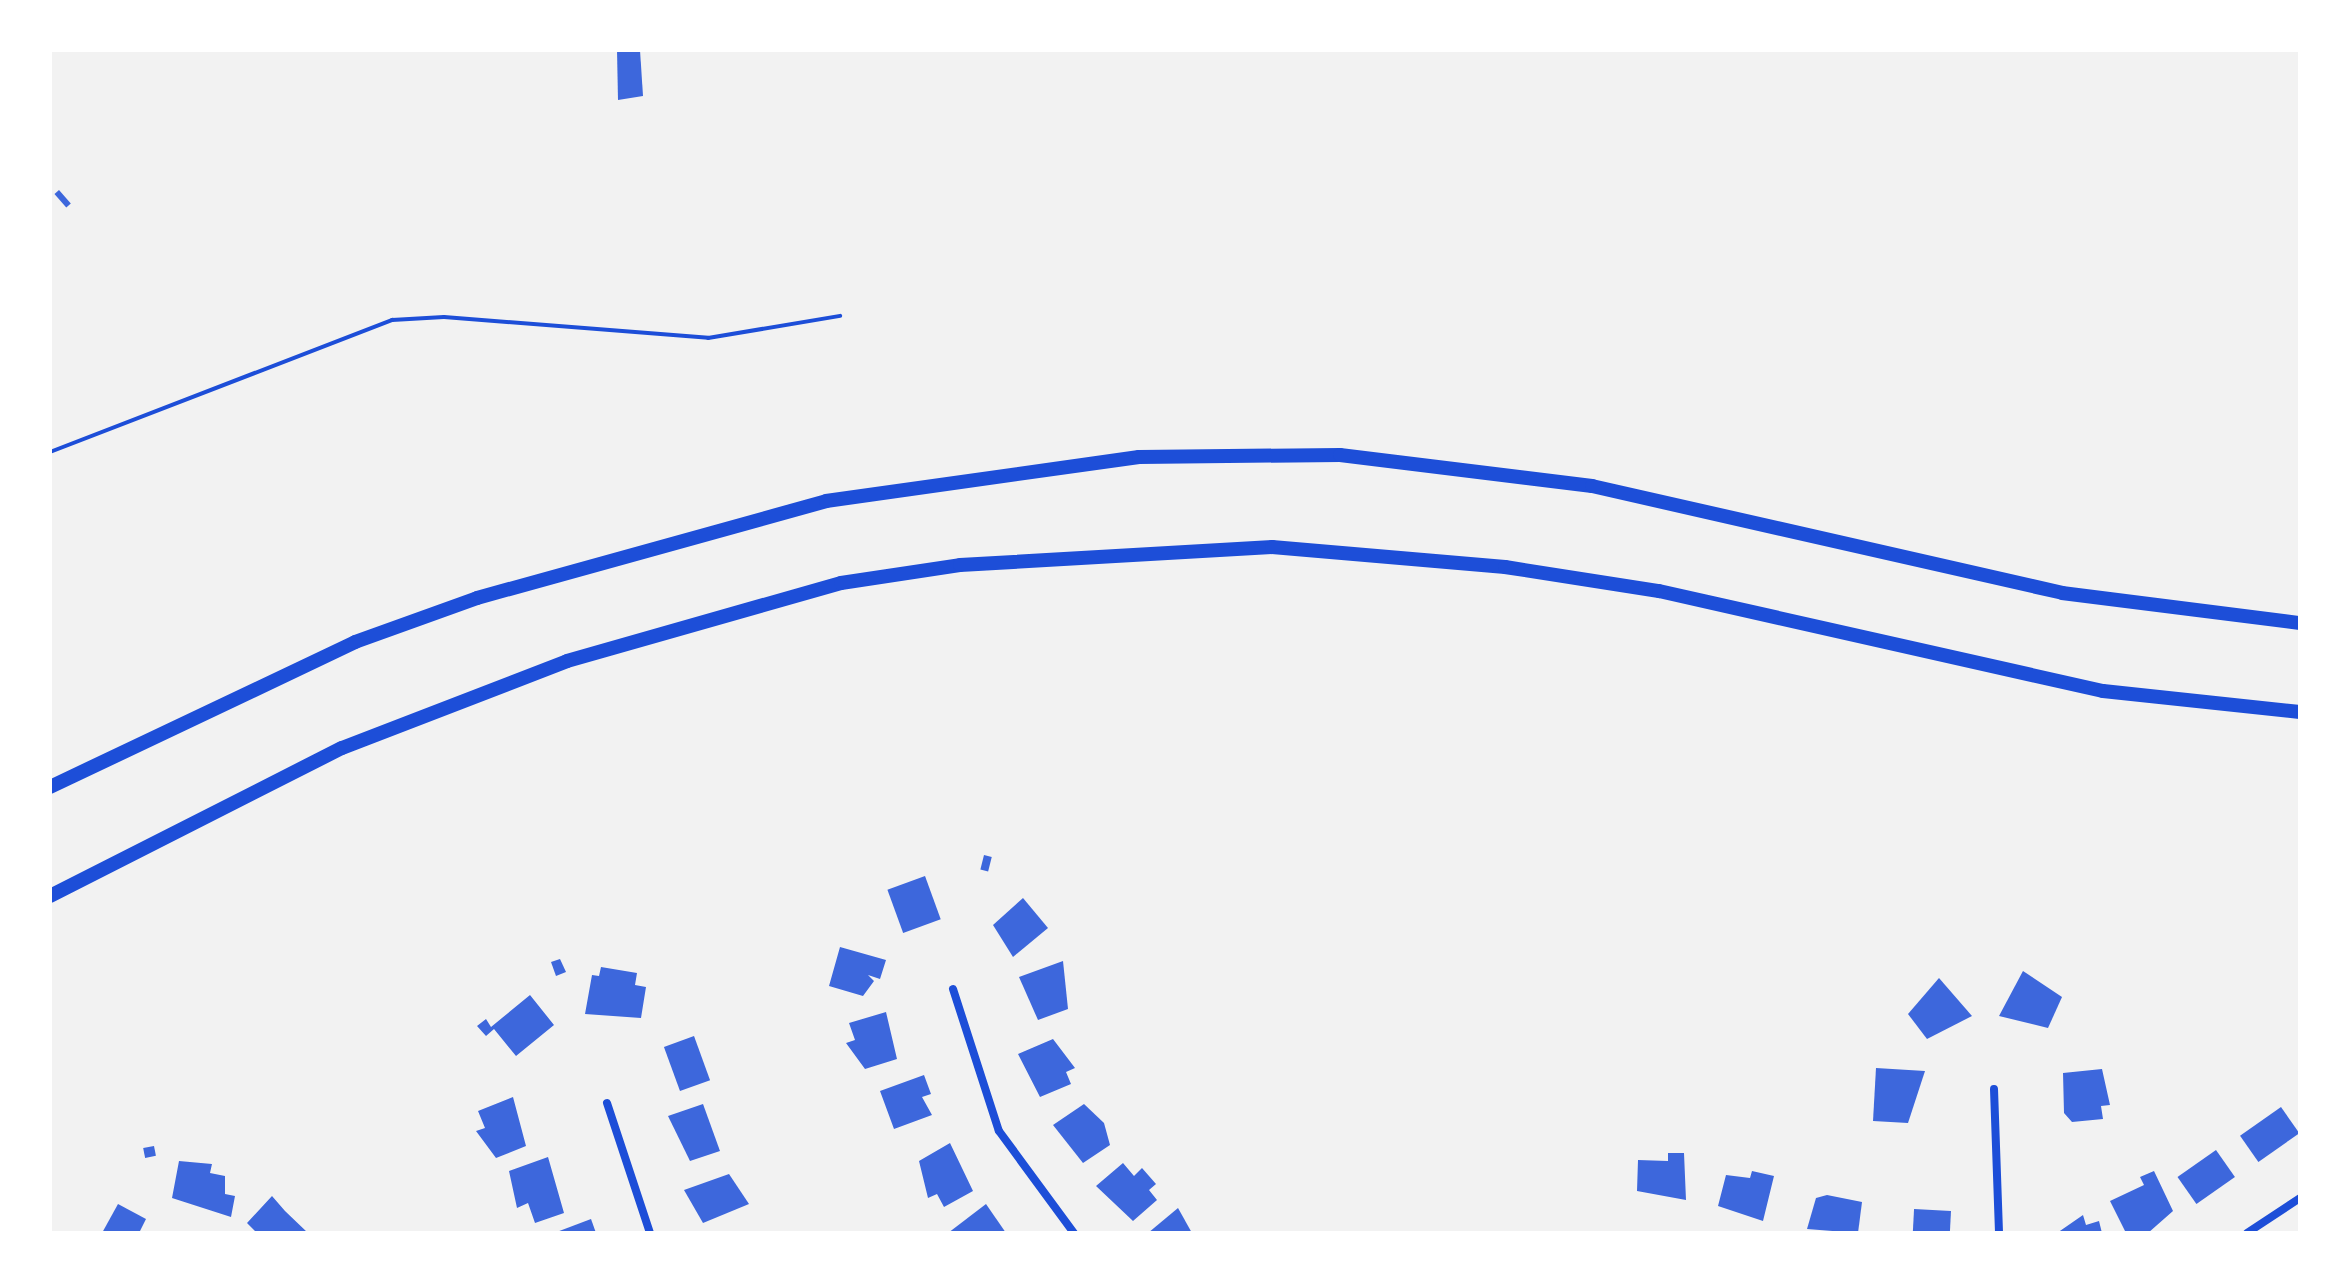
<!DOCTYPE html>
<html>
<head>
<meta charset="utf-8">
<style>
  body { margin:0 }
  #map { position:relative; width:2350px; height:1283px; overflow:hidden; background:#f2f2f2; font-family:"Nunito Sans",sans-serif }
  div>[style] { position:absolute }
  .building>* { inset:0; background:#3d67dc; transform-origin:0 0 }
  .service>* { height:4px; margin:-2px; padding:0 2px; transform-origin:2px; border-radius:2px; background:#1d4ed8 }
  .minor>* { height:8px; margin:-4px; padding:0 4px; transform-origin:4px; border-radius:4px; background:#1d4ed8 }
  .trunk>* { height:14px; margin:-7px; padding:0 7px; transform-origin:7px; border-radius:7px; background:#1d4ed8 }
  span { translate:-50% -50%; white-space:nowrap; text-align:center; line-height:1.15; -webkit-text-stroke:6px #fff; paint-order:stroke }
  .frame { position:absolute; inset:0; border:52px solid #fff; pointer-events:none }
</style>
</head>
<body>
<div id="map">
  <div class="building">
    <i style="clip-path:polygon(617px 50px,640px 50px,643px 96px,618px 100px)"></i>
    <i style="left:59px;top:190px;width:18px;height:6px;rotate:49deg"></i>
    <i style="left:984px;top:855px;width:8px;height:15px;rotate:14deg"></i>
    <i style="left:925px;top:876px;width:46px;height:40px;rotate:70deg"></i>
    <i style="clip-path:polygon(1023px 898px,1048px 928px,1013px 957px,993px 925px)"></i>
    <i style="clip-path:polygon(840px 947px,886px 960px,880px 979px,868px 975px,874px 981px,863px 996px,829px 986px)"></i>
    <i style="clip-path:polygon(560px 959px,566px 972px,556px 976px,551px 962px)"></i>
    <i style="clip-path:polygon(1063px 961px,1068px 1009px,1038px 1020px,1019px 977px)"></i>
    <i style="clip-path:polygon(601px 967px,637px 973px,635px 985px,646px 987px,641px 1018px,585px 1014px,592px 975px,599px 976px)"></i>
    <i style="clip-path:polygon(2023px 971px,2062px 997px,2048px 1028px,1999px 1016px)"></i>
    <i style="clip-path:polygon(1939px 978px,1972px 1016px,1927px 1039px,1908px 1014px)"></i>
    <i style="clip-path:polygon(530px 995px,554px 1025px,516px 1056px,494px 1029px,486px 1036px,477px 1026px,486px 1019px,491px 1027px)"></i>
    <i style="clip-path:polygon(886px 1012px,897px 1059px,865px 1069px,846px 1043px,855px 1040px,849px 1023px)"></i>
    <i style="left:694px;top:1036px;width:47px;height:32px;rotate:70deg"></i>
    <i style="clip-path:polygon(1053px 1039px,1075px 1068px,1066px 1072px,1071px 1084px,1040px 1097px,1018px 1054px)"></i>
    <i style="clip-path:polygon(1876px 1068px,1925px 1071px,1908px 1123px,1873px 1121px)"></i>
    <i style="clip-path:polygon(2102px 1069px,2110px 1105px,2101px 1106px,2103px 1119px,2072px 1122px,2064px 1113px,2063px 1073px)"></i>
    <i style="clip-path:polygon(924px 1075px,931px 1094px,922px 1097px,932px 1115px,894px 1129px,880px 1091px)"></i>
    <i style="clip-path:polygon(513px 1097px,526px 1146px,496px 1158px,476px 1131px,485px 1128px,478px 1111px)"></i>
    <i style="clip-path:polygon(703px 1104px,720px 1151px,690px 1161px,668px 1116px)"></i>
    <i style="clip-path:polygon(1084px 1104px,1104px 1123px,1110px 1145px,1083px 1163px,1053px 1125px)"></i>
    <i style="left:2281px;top:1107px;width:32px;height:50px;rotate:55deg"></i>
    <i style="clip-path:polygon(950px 1143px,973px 1191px,944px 1207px,937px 1194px,928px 1198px,919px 1161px)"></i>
    <i style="left:154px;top:1146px;width:10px;height:11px;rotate:79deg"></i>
    <i style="left:2216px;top:1150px;width:33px;height:47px;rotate:55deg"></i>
    <i style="clip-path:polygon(1668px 1153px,1684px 1153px,1686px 1200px,1637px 1191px,1638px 1160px,1668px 1161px)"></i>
    <i style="clip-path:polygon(548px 1157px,564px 1213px,535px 1223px,528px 1203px,517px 1208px,509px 1171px)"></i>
    <i style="clip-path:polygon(179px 1161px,212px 1164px,210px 1173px,225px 1176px,225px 1194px,235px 1196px,231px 1217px,172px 1198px)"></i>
    <i style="clip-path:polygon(1123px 1163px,1134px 1176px,1142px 1168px,1156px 1184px,1149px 1190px,1157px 1200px,1133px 1221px,1096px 1186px)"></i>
    <i style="clip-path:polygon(1752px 1171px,1774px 1176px,1763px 1221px,1718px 1206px,1726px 1175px,1750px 1178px)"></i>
    <i style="clip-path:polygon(2154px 1171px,2173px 1211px,2148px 1233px,2126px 1233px,2110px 1201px,2144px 1185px,2140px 1177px)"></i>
    <i style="clip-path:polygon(729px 1174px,749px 1204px,703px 1223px,684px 1190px)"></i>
    <i style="clip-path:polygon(1827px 1195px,1862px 1202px,1858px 1233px,1807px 1229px,1816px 1198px)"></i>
    <i style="clip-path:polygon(272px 1196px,285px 1211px,308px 1233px,257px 1233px,247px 1223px)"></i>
    <i style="clip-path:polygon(118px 1204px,146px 1219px,139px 1233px,102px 1233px)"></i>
    <i style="clip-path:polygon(986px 1204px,1006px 1233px,948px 1233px)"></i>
    <i style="clip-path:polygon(1178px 1208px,1192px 1233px,1148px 1233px)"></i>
    <i style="left:1951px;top:1211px;width:22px;height:37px;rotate:93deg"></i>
    <i style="clip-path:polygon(2083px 1215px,2086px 1225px,2099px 1221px,2102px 1233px,2057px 1233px)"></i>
    <i style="clip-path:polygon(591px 1219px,596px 1233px,554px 1233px)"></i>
  </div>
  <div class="service">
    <i style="left:50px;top:452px;width:367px;rotate:-21.1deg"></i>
    <i style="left:392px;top:320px;width:52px;rotate:-3.3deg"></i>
    <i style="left:444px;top:317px;width:265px;rotate:4.5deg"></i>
    <i style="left:708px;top:338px;width:134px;rotate:-9.5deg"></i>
  </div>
  <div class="minor">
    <i style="left:953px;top:989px;width:149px;rotate:72.1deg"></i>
    <i style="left:999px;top:1131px;width:127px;rotate:53.7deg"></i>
    <i style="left:1994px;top:1089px;width:144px;rotate:88deg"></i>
    <i style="left:607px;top:1103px;width:137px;rotate:71.7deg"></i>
    <i style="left:2247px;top:1233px;width:64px;rotate:-33.4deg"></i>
  </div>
  <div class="trunk">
    <i style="left:50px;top:787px;width:338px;rotate:-25.4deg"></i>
    <i style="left:355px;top:642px;width:130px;rotate:-19.8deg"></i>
    <i style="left:477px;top:598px;width:362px;rotate:-15.5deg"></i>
    <i style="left:826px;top:501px;width:316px;rotate:-8deg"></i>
    <i style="left:1139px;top:457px;width:201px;rotate:-0.6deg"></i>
    <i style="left:1340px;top:455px;width:254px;rotate:7deg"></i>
    <i style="left:1592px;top:486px;width:482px;rotate:12.8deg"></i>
    <i style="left:2062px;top:593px;width:240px;rotate:7.2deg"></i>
    <i style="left:50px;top:896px;width:327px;rotate:-26.9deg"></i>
    <i style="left:342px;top:748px;width:241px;rotate:-21.1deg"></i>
    <i style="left:567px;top:661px;width:285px;rotate:-15.9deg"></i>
    <i style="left:841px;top:583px;width:120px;rotate:-8.6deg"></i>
    <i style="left:960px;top:565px;width:313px;rotate:-3.3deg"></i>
    <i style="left:1272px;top:547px;width:234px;rotate:4.9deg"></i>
    <i style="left:1505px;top:567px;width:156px;rotate:8.9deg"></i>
    <i style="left:1659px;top:591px;width:455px;rotate:12.7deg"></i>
    <i style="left:2103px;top:691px;width:198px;rotate:6.1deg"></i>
  </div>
  <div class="frame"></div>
</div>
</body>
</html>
